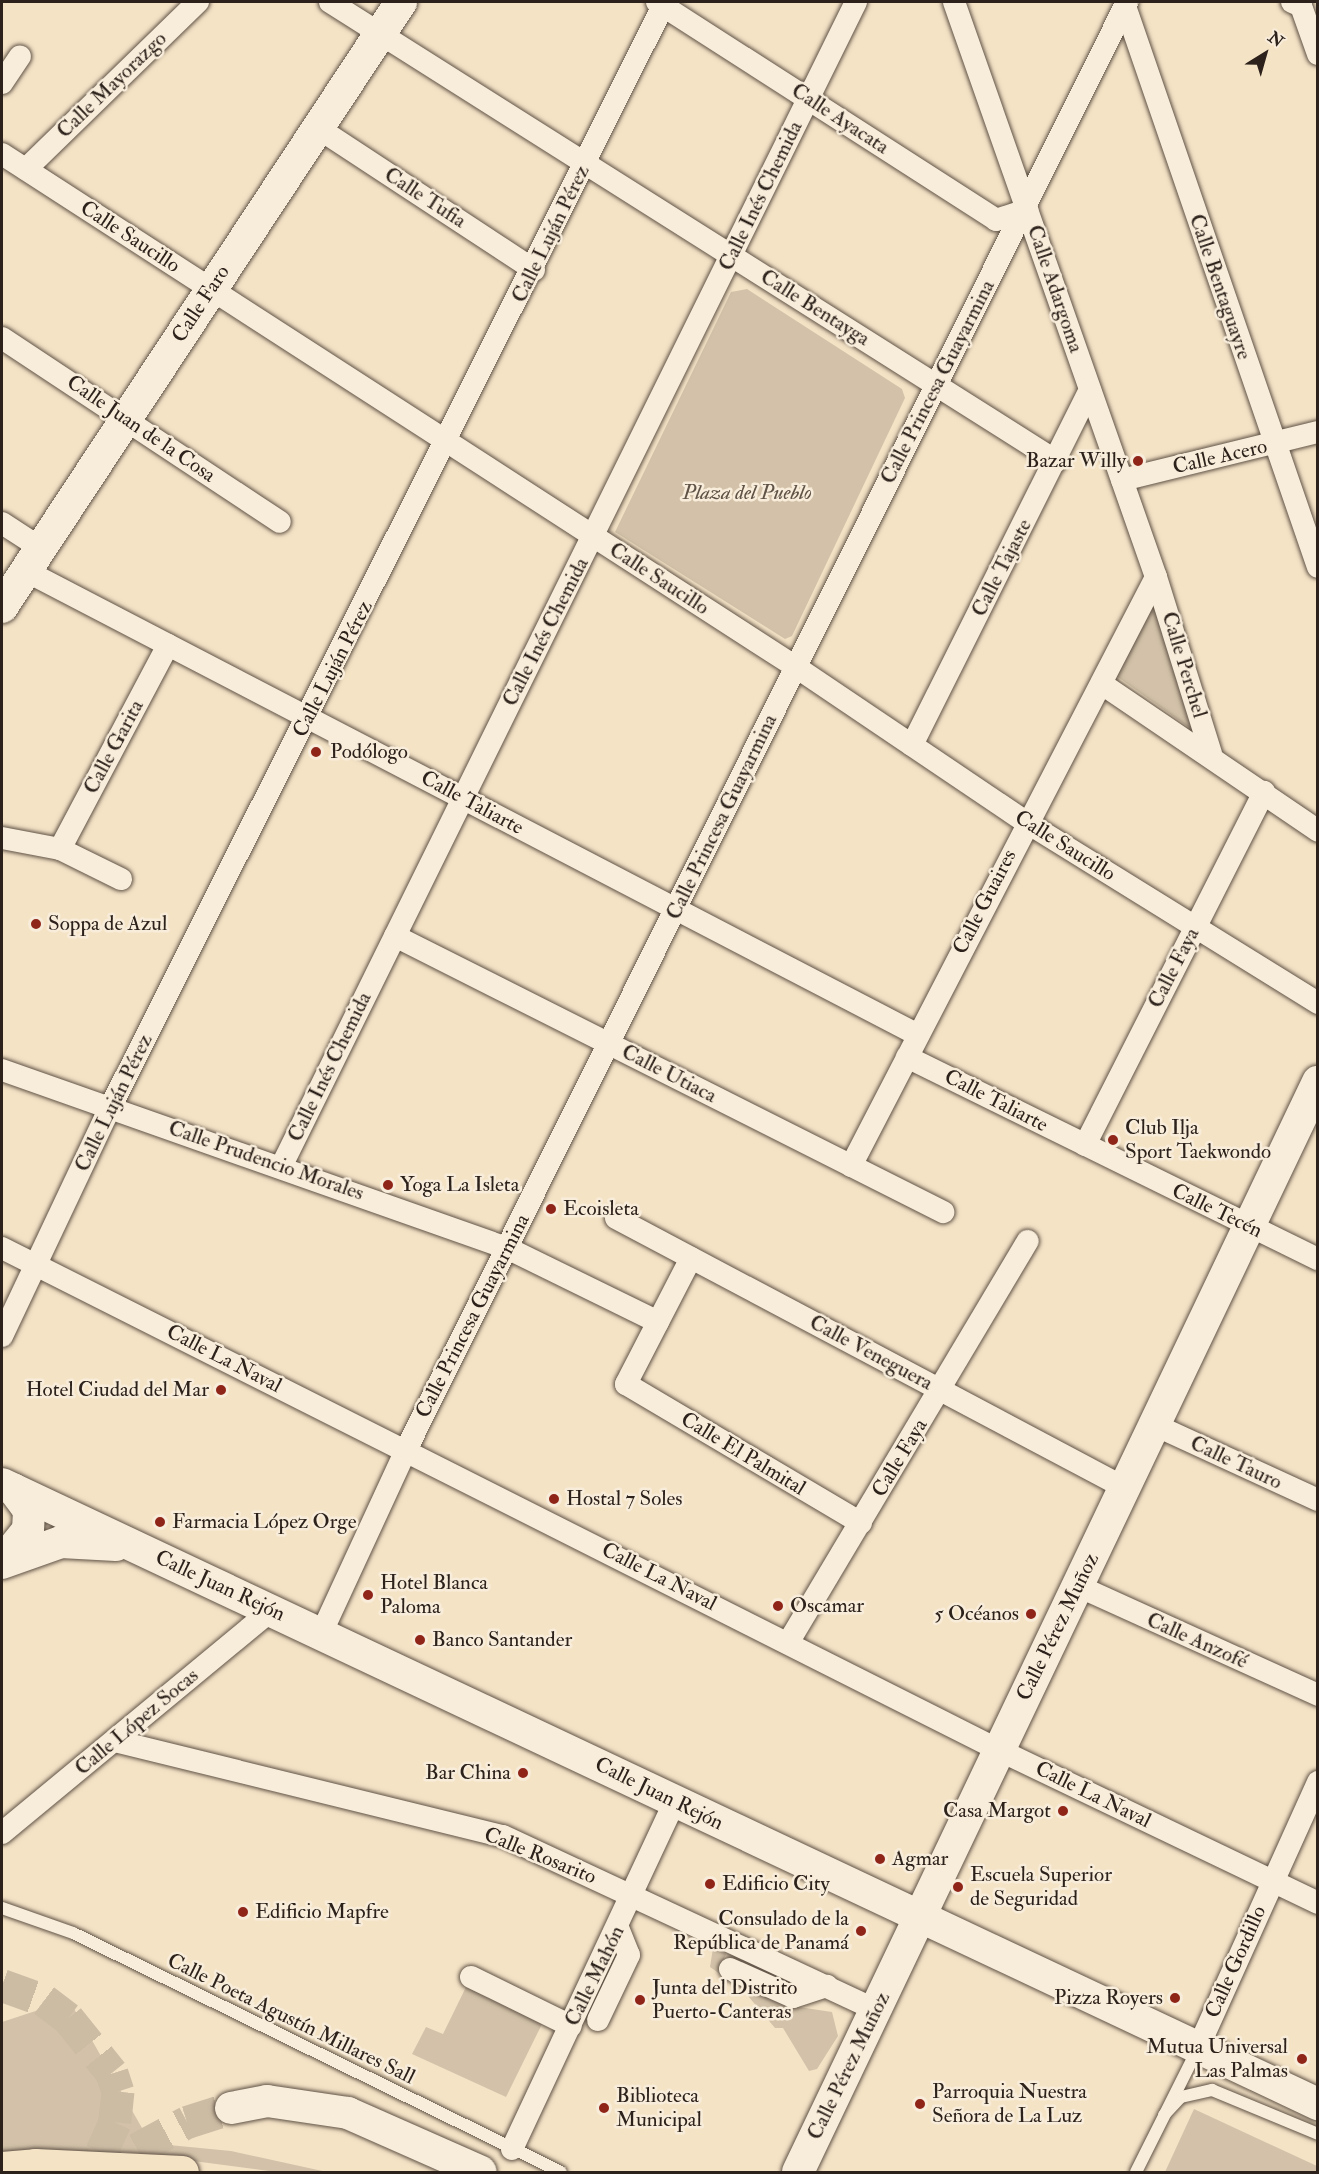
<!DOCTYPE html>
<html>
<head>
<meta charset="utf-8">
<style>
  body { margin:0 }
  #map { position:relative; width:1319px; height:2174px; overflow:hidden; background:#f5e3c6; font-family:"IM FELL Double Pica",serif }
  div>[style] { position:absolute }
  .green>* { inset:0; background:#d3c2a9 }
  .highway-tunnel>* { height:33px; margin-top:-16.5px; transform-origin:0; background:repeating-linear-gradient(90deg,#cdbca4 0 33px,transparent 0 49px) }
  .roads { filter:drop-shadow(0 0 2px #5f5246) drop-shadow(0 0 2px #5f5246) }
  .lane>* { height:12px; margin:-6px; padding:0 6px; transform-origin:6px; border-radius:6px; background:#f8edda }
  .street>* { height:22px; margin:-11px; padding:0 11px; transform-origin:11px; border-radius:11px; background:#f8edda }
  .secondary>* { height:32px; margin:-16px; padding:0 16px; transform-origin:16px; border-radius:16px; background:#f8edda }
  .highway>* { height:33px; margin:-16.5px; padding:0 16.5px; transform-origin:16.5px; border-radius:16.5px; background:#f5e3c6 }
  .dots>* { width:16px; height:16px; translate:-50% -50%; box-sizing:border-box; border:3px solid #f8edda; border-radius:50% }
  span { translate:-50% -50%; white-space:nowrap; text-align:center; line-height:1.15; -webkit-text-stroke:5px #f8edda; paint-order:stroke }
  .street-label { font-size:21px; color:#2d221b }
  .poi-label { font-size:21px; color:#2d221b }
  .right { translate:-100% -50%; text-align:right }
  .left { translate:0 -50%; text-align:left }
  .park-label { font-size:21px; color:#5f5246; font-style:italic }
  .frame { position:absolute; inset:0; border:3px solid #2d221b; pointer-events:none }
  .north { position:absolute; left:1235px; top:24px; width:60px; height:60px; -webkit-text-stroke:4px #f8edda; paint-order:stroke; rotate:37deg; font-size:16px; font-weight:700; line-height:24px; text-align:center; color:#2d221b }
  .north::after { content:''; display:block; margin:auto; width:21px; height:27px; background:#2d221b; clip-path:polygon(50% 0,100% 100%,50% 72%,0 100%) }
</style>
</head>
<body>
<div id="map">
  <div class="green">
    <i style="clip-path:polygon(747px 289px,902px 389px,905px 398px,792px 636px,785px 639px,615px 532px,731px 292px)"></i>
    <i style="clip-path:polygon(1148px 610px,1159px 613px,1193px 725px,1190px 728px,1115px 675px)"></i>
    <i style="clip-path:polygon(713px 1948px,726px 1954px,719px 1970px,799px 2007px,832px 2012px,838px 2036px,817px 2069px,809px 2071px,783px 2028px,775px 2028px,743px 1990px,710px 1967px)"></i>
    <i style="clip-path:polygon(466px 1987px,542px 2024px,506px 2097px,412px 2054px,426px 2027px,443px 2034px)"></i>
    <i style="clip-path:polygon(69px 2000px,142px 2128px,169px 2145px,231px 2151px,327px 2172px,277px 2172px,125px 2152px,2px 2155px,2px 2022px)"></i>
    <i style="clip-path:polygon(1194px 2109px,1317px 2166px,1317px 2172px,1165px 2172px)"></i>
  </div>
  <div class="highway-tunnel">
    <i style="left:2px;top:1985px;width:45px;rotate:19.7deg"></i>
    <i style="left:44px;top:2000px;width:30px;rotate:37deg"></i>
    <i style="left:68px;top:2018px;width:70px;rotate:51.3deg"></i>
    <i style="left:112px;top:2073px;width:19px;rotate:72deg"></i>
    <i style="left:118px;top:2091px;width:31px;rotate:96deg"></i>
    <i style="left:115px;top:2122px;width:42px;rotate:114.1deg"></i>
    <i style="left:98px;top:2160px;width:18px;rotate:137deg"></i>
    <i style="left:94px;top:2172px;width:106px;rotate:-28.3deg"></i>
    <i style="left:187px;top:2122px;width:46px;rotate:-17.7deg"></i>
  </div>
  <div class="roads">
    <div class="lane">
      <i style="left:2px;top:1908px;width:75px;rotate:19.4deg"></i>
      <i style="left:73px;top:1933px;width:543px;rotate:26.09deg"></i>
      <i style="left:1164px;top:2115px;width:25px;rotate:-47deg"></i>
      <i style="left:1181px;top:2097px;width:32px;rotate:-13deg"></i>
      <i style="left:1212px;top:2090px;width:115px;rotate:22.5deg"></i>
      <i style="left:1136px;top:2172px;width:139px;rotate:-63.4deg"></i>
    </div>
    <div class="street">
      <i style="left:330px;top:2px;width:859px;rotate:32.3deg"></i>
      <i style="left:657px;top:2px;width:403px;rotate:32.7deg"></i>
      <i style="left:996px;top:220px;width:33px;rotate:-18deg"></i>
      <i style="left:954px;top:2px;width:609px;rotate:70.64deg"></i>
      <i style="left:1156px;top:577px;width:185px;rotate:72.7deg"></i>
      <i style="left:1292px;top:2px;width:10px;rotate:24deg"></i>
      <i style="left:1301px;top:6px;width:51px;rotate:70.5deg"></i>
      <i style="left:1125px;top:6px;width:593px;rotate:71.02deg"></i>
      <i style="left:2px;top:83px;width:32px;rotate:-56deg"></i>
      <i style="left:315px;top:126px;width:262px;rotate:33.3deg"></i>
      <i style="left:2px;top:154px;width:945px;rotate:32.87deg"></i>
      <i style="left:796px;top:667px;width:277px;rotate:34deg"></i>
      <i style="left:1026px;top:822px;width:344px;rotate:31.8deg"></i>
      <i style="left:26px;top:169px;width:240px;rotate:-44.2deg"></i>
      <i style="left:2px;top:338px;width:333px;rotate:33.5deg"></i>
      <i style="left:1122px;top:480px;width:202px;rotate:-13.8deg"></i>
      <i style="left:2px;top:523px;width:48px;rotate:33deg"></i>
      <i style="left:26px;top:571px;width:1005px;rotate:27.48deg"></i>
      <i style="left:1102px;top:684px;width:261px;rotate:34.2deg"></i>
      <i style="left:912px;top:745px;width:397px;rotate:-63.4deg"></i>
      <i style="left:2px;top:838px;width:59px;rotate:10.7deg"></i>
      <i style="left:60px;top:849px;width:68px;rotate:26.2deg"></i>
      <i style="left:60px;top:849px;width:231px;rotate:-62.1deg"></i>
      <i style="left:395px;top:936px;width:614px;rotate:26.73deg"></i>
      <i style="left:907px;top:1057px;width:458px;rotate:26.2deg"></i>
      <i style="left:2px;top:1070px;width:535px;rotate:19.42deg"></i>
      <i style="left:507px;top:1248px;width:168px;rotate:26.1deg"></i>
      <i style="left:1085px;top:1145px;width:396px;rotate:-63.1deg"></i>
      <i style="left:282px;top:1165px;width:1297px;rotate:-63.73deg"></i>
      <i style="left:851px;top:1166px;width:663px;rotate:-62.62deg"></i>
      <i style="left:616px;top:1218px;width:576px;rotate:27.94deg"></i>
      <i style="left:2px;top:1248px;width:1116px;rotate:26.73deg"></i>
      <i style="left:999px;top:1750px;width:354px;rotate:25.6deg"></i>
      <i style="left:691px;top:1258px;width:142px;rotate:117.3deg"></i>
      <i style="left:626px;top:1384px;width:273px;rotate:30.6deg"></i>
      <i style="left:2px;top:1336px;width:252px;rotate:-64.7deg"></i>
      <i style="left:110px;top:1108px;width:1237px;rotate:-63.35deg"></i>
      <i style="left:1155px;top:1425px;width:179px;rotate:24.7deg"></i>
      <i style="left:1078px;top:1586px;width:264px;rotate:24.4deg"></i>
      <i style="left:321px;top:1634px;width:203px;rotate:-65.2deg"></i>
      <i style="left:406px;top:1450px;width:1618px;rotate:-63.53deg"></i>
      <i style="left:788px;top:1643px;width:468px;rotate:-59.2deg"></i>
      <i style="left:115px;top:1741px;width:399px;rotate:13.8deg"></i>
      <i style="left:503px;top:1836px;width:412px;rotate:25deg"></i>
      <i style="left:2px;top:1833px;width:350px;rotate:-39.6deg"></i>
      <i style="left:730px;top:1969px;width:69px;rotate:24deg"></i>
      <i style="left:793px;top:1997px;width:36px;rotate:-18deg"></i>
      <i style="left:471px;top:1977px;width:111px;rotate:26.1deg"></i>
      <i style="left:598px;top:2020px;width:72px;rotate:-64.5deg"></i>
      <i style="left:629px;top:1955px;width:29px;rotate:-112deg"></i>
      <i style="left:1198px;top:2048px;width:292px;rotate:-65.7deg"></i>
      <i style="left:512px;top:2149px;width:384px;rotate:-64.9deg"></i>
    </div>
    <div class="secondary">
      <i style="left:2px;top:607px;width:725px;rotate:-56.59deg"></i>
      <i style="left:2px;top:1484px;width:1455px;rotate:25.23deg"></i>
      <i style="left:2px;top:1562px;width:41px;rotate:-50.9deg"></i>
      <i style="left:28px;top:1530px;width:20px;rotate:-87deg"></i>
      <i style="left:29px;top:1510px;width:26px;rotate:-127deg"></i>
      <i style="left:2px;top:1563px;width:63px;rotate:-19.6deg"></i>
      <i style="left:61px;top:1542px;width:55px;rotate:3.1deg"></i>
      <i style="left:231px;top:2108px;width:37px;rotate:-11deg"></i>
      <i style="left:267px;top:2101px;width:82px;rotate:8.4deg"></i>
      <i style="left:348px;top:2113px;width:145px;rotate:23.9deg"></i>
      <i style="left:798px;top:2172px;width:1208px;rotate:-64.5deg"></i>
    </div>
    <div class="highway">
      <i style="left:2px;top:2168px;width:33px;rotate:-5deg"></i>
      <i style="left:35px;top:2165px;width:147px;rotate:2.7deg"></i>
    </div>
  </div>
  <div class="dots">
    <i style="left:1138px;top:461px;background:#8f2418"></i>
    <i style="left:316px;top:752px;background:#8f2418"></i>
    <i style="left:36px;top:924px;background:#8f2418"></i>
    <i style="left:1113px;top:1140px;background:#8f2418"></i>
    <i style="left:388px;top:1185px;background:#8f2418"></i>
    <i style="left:551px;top:1209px;background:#8f2418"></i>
    <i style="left:221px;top:1390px;background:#8f2418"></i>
    <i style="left:554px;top:1499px;background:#8f2418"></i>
    <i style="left:160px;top:1522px;background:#8f2418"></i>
    <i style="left:368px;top:1595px;background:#8f2418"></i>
    <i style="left:778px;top:1606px;background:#8f2418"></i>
    <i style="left:1031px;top:1614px;background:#8f2418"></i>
    <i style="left:420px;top:1640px;background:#8f2418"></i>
    <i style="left:523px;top:1773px;background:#8f2418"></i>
    <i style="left:1063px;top:1811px;background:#8f2418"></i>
    <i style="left:880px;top:1859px;background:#8f2418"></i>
    <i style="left:710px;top:1884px;background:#8f2418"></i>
    <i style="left:958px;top:1887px;background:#8f2418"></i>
    <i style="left:243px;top:1912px;background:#8f2418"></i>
    <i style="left:861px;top:1931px;background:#8f2418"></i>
    <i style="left:1175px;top:1998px;background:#8f2418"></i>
    <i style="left:640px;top:2000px;background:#8f2418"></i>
    <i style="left:1302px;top:2059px;background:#8f2418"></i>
    <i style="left:920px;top:2104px;background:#8f2418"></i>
    <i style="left:604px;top:2108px;background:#8f2418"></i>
  </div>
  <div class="street-label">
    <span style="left:112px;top:85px;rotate:-44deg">Calle Mayorazgo</span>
    <span style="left:840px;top:119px;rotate:33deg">Calle Ayacata</span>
    <span style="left:761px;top:196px;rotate:-64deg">Calle Inés Chemida</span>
    <span style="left:425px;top:198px;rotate:33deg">Calle Tufia</span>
    <span style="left:551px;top:234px;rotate:-64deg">Calle Luján Pérez</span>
    <span style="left:130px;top:237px;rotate:33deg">Calle Saucillo</span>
    <span style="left:1220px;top:287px;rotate:71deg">Calle Bentaguayre</span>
    <span style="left:1055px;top:289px;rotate:71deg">Calle Adargoma</span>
    <span style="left:201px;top:304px;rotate:-57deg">Calle Faro</span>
    <span style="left:815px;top:308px;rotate:32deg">Calle Bentayga</span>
    <span style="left:938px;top:382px;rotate:-63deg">Calle Princesa Guayarmina</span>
    <span style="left:141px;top:429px;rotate:34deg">Calle Juan de la Cosa</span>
    <span style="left:1220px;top:457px;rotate:-13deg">Calle Acero</span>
    <span style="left:1002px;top:568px;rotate:-63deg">Calle Tajaste</span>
    <span style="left:659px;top:579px;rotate:33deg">Calle Saucillo</span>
    <span style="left:546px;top:632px;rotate:-63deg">Calle Inés Chemida</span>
    <span style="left:1184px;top:665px;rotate:73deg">Calle Perchel</span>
    <span style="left:333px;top:669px;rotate:-63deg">Calle Luján Pérez</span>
    <span style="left:114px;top:747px;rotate:-62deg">Calle Garita</span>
    <span style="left:472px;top:803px;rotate:28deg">Calle Taliarte</span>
    <span style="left:722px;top:817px;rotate:-64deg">Calle Princesa Guayarmina</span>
    <span style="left:1065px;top:846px;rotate:32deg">Calle Saucillo</span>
    <span style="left:985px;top:902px;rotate:-63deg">Calle Guaires</span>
    <span style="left:1174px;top:968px;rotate:-63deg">Calle Faya</span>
    <span style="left:330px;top:1067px;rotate:-64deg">Calle Inés Chemida</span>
    <span style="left:669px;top:1074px;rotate:27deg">Calle Utiaca</span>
    <span style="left:996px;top:1101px;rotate:27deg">Calle Taliarte</span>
    <span style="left:114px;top:1103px;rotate:-64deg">Calle Luján Pérez</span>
    <span style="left:266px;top:1161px;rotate:19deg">Calle Prudencio Morales</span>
    <span style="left:1217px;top:1211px;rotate:26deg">Calle Tecén</span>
    <span style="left:473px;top:1316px;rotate:-63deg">Calle Princesa Guayarmina</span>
    <span style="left:871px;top:1353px;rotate:28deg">Calle Veneguera</span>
    <span style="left:224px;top:1359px;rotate:27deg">Calle La Naval</span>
    <span style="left:743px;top:1454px;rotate:31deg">Calle El Palmital</span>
    <span style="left:900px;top:1458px;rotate:-59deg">Calle Faya</span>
    <span style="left:1236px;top:1463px;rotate:25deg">Calle Tauro</span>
    <span style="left:659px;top:1577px;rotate:27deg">Calle La Naval</span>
    <span style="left:220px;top:1586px;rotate:25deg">Calle Juan Rejón</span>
    <span style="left:1058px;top:1627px;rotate:-64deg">Calle Pérez Muñoz</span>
    <span style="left:1197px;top:1641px;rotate:24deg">Calle Anzofé</span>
    <span style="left:137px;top:1722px;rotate:-40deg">Calle López Socas</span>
    <span style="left:659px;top:1794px;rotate:26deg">Calle Juan Rejón</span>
    <span style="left:1093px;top:1795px;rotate:26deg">Calle La Naval</span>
    <span style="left:540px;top:1856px;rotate:22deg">Calle Rosarito</span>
    <span style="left:1236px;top:1962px;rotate:-66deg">Calle Gordillo</span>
    <span style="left:595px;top:1976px;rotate:-64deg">Calle Mahón</span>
    <span style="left:291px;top:2019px;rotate:26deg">Calle Poeta Agustín Millares Sall</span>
    <span style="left:849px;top:2066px;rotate:-64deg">Calle Pérez Muñoz</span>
  </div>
  <div class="poi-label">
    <span class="right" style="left:1126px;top:461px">Bazar Willy</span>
    <span class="left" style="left:330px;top:752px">Podólogo</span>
    <span class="left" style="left:48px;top:924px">Soppa de Azul</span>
    <span class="left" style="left:1125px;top:1140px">Club Ilja<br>Sport Taekwondo</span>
    <span class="left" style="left:400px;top:1185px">Yoga La Isleta</span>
    <span class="left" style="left:563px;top:1209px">Ecoisleta</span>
    <span class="right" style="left:209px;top:1390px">Hotel Ciudad del Mar</span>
    <span class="left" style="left:566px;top:1499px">Hostal 7 Soles</span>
    <span class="left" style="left:172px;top:1522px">Farmacia López Orge</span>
    <span class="left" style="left:380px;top:1595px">Hotel Blanca<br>Paloma</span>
    <span class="left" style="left:790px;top:1606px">Oscamar</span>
    <span class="right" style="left:1019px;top:1614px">5 Océanos</span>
    <span class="left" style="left:432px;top:1640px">Banco Santander</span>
    <span class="right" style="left:511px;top:1773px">Bar China</span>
    <span class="right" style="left:1051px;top:1811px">Casa Margot</span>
    <span class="left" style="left:892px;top:1859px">Agmar</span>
    <span class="left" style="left:970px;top:1887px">Escuela Superior<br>de Seguridad</span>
    <span class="left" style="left:722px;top:1884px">Edificio City</span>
    <span class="left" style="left:255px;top:1912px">Edificio Mapfre</span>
    <span class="right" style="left:849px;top:1931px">Consulado de la<br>República de Panamá</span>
    <span class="left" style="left:652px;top:2000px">Junta del Distrito<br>Puerto-Canteras</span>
    <span class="right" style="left:1163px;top:1998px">Pizza Royers</span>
    <span class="right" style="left:1288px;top:2059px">Mutua Universal<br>Las Palmas</span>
    <span class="left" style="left:932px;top:2104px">Parroquia Nuestra<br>Señora de La Luz</span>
    <span class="left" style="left:616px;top:2108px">Biblioteca<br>Municipal</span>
  </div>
  <div class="park-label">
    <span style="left:747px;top:493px">Plaza del Pueblo</span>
  </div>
  <div class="frame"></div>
  <div class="north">N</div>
</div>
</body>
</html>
